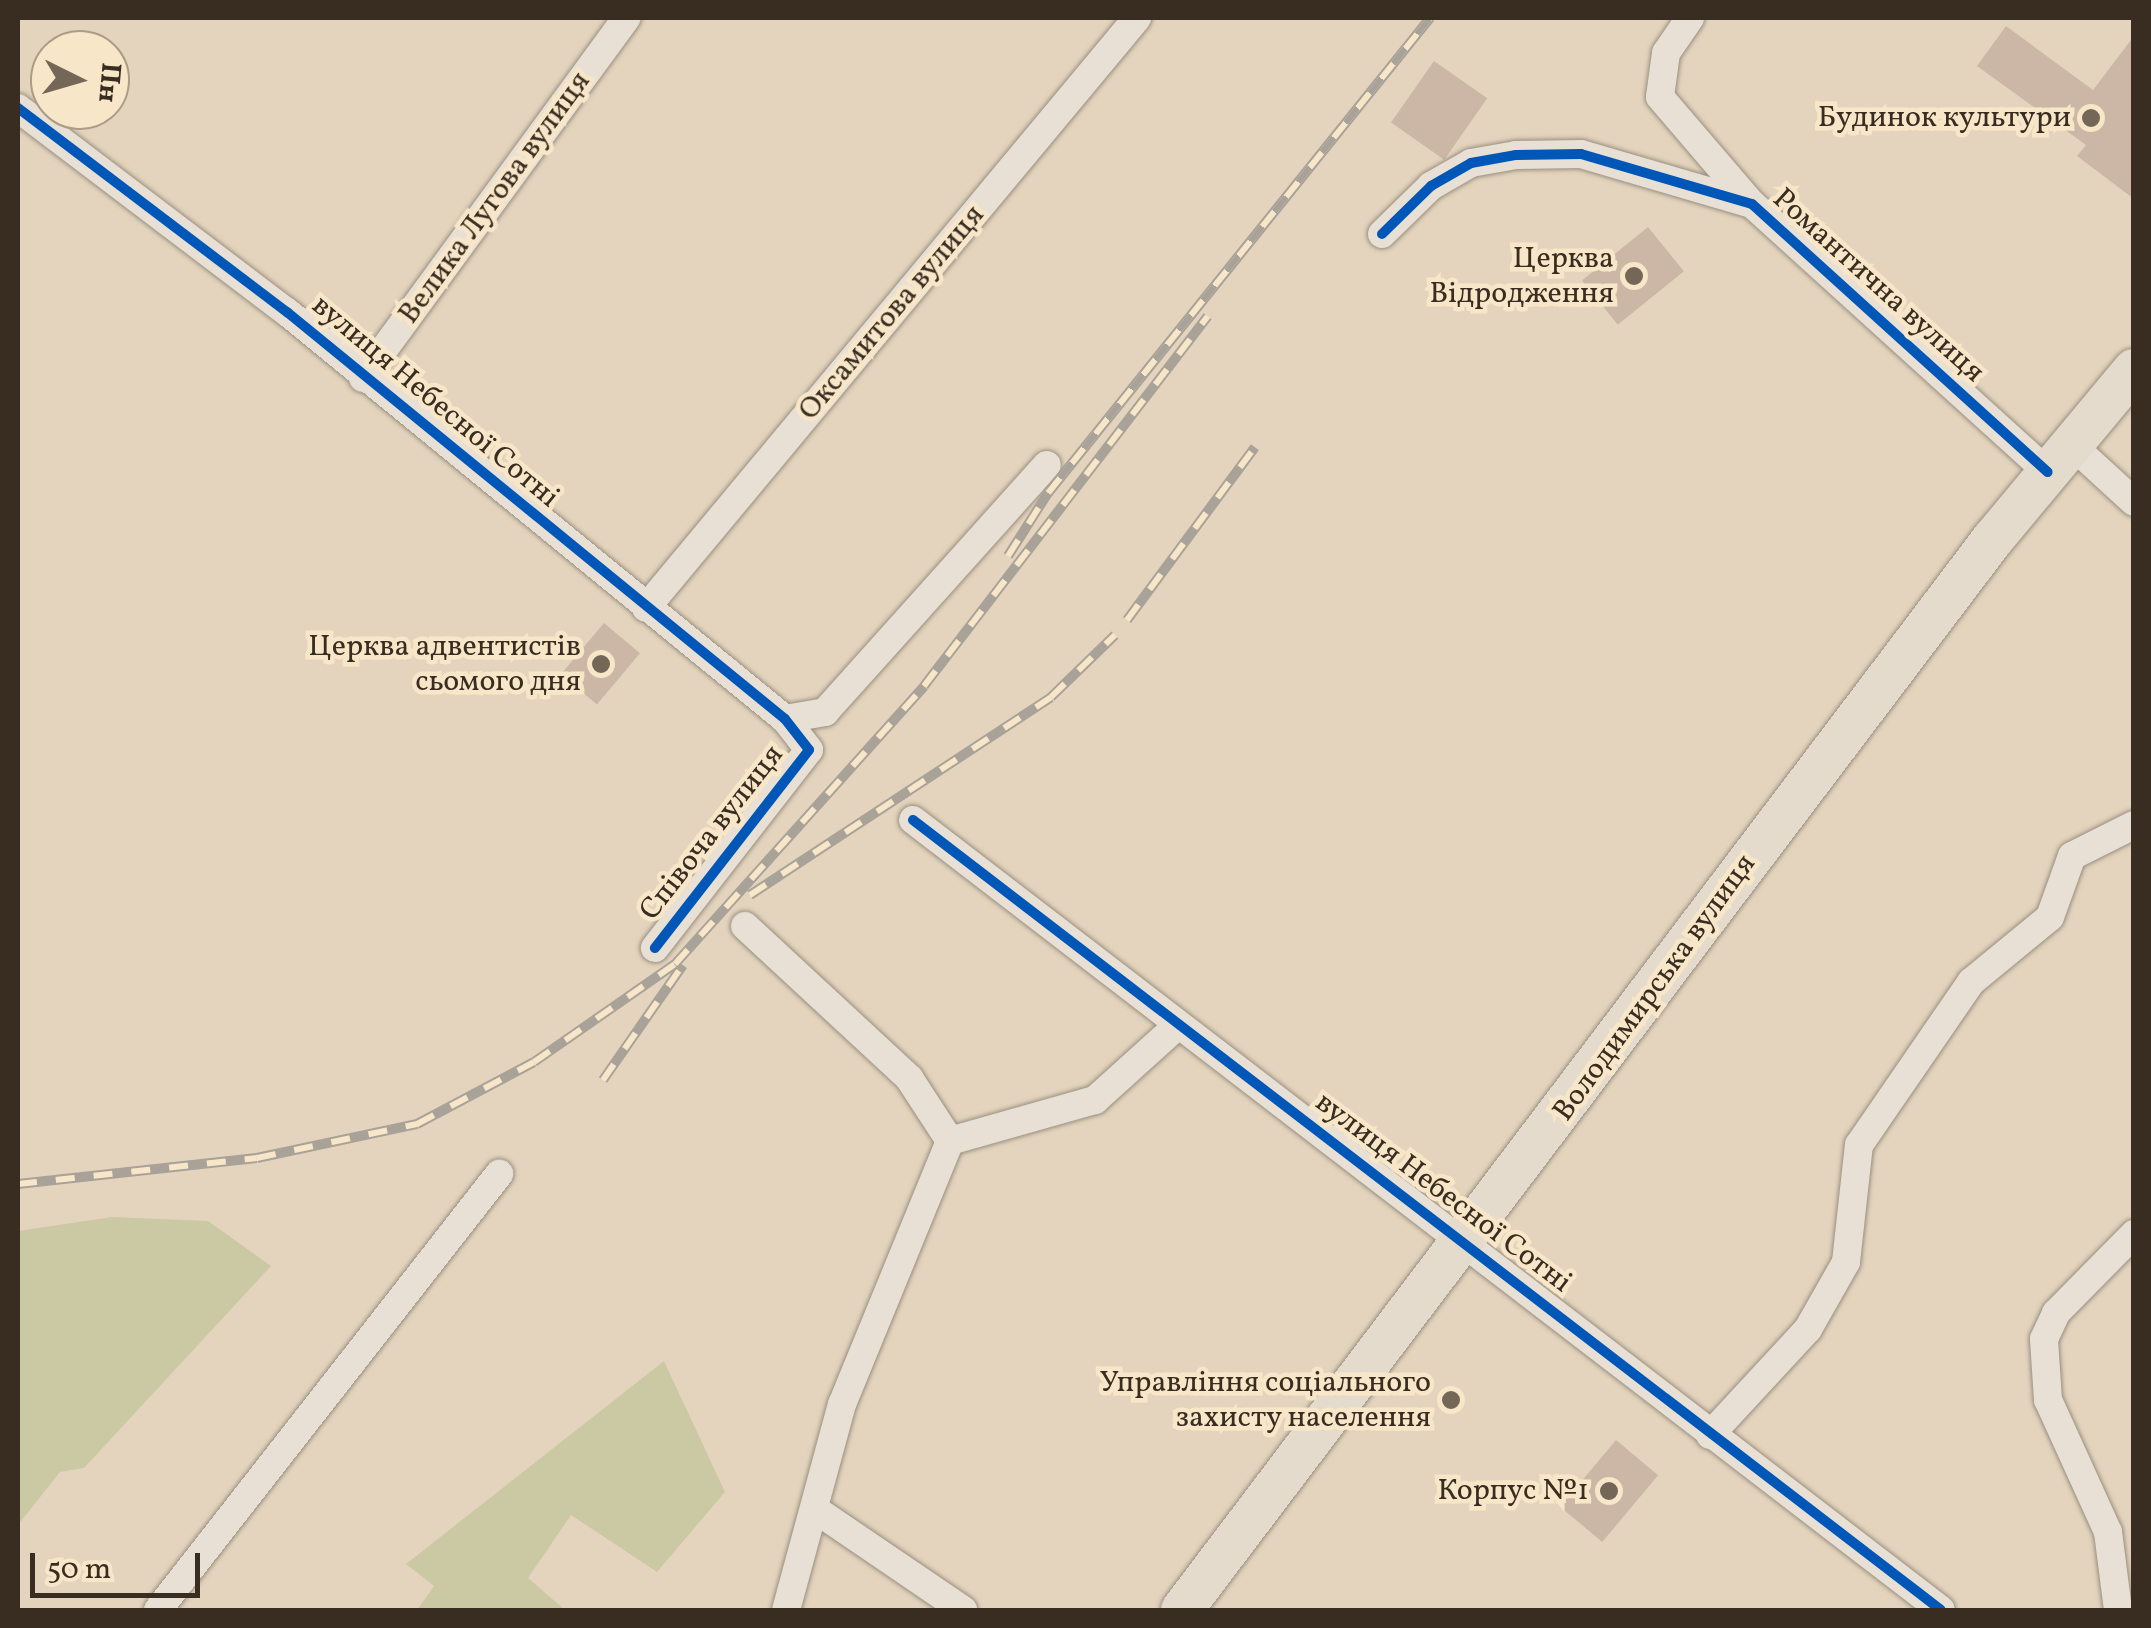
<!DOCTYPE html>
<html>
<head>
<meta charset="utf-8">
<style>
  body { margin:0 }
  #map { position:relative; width:2151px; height:1628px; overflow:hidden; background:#e4d4bd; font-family:Vollkorn,serif }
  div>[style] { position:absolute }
  .green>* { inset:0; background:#cbc9a3 }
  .building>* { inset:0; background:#ccb7a6; transform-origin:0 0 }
  .roads { filter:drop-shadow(0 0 2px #998f80) drop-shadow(0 0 2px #998f80) }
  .street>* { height:28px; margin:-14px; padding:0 14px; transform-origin:14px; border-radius:14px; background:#e8e0d4 }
  .primary>* { height:42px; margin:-21px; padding:0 21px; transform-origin:21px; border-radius:21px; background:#e4dbcd }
  .rail>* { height:10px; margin-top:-5px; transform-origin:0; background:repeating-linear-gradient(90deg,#f8e6c9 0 19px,#a9a298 0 38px); box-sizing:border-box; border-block:2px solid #a9a298 }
  .cycleway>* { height:10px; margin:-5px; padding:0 5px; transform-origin:5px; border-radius:5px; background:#0057b8 }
  .dots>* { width:28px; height:28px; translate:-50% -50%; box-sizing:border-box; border:5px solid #f8e6c9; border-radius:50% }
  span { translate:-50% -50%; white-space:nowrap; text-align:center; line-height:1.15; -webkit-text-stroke:9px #f8e6c9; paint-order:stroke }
  .poi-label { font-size:30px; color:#382d20 }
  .right { translate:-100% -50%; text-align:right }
  .street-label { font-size:30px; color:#382d20 }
  .frame { position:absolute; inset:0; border:20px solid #382d20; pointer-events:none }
  .north { position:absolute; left:30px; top:30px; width:100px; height:100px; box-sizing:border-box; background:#f8e6c9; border:2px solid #ab9c85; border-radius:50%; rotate:95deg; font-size:28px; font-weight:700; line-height:40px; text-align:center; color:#382d20 }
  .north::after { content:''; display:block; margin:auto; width:35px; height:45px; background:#746757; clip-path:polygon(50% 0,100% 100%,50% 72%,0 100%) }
  .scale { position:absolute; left:30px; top:1553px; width:170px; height:45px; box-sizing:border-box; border:5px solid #382d20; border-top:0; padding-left:12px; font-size:30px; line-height:35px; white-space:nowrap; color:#382d20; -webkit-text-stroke:8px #f8e6c9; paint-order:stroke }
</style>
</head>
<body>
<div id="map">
  <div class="green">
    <i style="clip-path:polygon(112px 1217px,208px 1221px,271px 1266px,84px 1468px,60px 1472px,18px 1525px,18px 1231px)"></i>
    <i style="clip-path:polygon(664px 1361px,725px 1492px,657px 1572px,571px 1515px,528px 1578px,565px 1610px,417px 1610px,434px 1586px,406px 1564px)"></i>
  </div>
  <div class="building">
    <i style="clip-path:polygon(2006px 26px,2093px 90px,2134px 36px,2134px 199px,2077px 156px,2086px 145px,1977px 66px)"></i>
    <i style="left:1434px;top:61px;width:65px;height:75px;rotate:35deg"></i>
    <i style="left:1648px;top:227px;width:57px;height:85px;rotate:51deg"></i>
    <i style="left:604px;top:623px;width:47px;height:67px;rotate:40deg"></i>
    <i style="left:1616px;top:1440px;width:55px;height:87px;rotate:40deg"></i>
  </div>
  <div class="roads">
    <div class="street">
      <i style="left:1690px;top:18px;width:42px;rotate:124.4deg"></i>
      <i style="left:1666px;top:53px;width:44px;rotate:97.8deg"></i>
      <i style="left:1660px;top:97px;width:140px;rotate:49.4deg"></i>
      <i style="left:18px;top:108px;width:338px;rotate:37.2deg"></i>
      <i style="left:287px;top:312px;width:643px;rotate:39.26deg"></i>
      <i style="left:785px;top:719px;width:39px;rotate:52deg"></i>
      <i style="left:809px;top:750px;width:251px;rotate:127.9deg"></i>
      <i style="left:1382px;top:234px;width:69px;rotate:-44.4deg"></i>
      <i style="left:1431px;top:186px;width:46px;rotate:-29.9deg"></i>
      <i style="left:1471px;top:163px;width:46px;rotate:-10.1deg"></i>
      <i style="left:1516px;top:155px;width:65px;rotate:-0.9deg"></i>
      <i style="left:1581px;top:154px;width:178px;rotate:16.3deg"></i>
      <i style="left:1752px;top:204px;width:399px;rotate:42.2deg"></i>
      <i style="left:363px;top:378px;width:446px;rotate:-53.8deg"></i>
      <i style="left:2074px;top:447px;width:81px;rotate:42.5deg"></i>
      <i style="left:646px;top:608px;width:768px;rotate:-50.23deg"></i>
      <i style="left:785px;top:719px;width:41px;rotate:-9.9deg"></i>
      <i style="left:825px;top:712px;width:332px;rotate:-48.1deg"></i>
      <i style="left:913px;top:820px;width:1296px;rotate:37.54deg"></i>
      <i style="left:745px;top:926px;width:224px;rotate:42.8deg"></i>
      <i style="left:909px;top:1078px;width:75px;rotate:56.9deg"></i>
      <i style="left:950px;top:1141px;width:284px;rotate:112.3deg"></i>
      <i style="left:842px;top:1404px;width:213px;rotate:105.2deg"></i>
      <i style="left:950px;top:1141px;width:151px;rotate:-15.8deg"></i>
      <i style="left:1095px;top:1100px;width:112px;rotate:-42.1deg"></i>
      <i style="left:1710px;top:1435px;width:144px;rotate:-47.2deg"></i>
      <i style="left:1808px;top:1329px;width:77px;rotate:-60.4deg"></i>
      <i style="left:1846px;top:1262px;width:118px;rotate:-83.7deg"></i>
      <i style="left:1859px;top:1145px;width:198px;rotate:-55.5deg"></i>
      <i style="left:1971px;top:982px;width:102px;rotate:-39.4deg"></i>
      <i style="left:2050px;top:917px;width:65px;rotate:-70.2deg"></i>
      <i style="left:2072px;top:856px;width:69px;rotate:-26.6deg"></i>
      <i style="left:816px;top:1510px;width:178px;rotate:34.2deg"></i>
      <i style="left:158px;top:1610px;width:554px;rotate:-51.97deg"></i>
      <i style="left:2118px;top:1610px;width:79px;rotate:-97.3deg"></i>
      <i style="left:2108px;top:1532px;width:145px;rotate:-114.4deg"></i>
      <i style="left:2048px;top:1400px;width:61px;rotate:-93.8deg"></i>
      <i style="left:2044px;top:1339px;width:29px;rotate:-65deg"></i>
      <i style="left:2056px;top:1313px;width:111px;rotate:-45.4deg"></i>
    </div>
    <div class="primary">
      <i style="left:1182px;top:1610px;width:1343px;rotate:-52.87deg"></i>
      <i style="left:1993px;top:539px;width:220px;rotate:-50.2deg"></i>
    </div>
  </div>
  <div class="rail">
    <i style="left:1008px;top:556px;width:75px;rotate:-57.6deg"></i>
    <i style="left:1048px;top:493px;width:610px;rotate:-51.19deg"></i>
    <i style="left:1127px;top:620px;width:215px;rotate:-53.5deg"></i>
    <i style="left:750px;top:895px;width:360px;rotate:-33.3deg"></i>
    <i style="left:1051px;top:697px;width:89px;rotate:-44.1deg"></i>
    <i style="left:603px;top:1080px;width:140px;rotate:-55.2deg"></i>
    <i style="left:18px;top:1184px;width:240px;rotate:-6.2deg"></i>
    <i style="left:257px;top:1158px;width:164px;rotate:-12deg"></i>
    <i style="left:417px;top:1124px;width:132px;rotate:-27.9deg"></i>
    <i style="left:534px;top:1062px;width:172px;rotate:-34.8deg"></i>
    <i style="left:675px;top:964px;width:373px;rotate:-48.1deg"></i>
    <i style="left:924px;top:686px;width:466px;rotate:-52.5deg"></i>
  </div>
  <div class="cycleway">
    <i style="left:18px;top:108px;width:338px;rotate:37.2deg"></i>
    <i style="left:287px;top:312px;width:643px;rotate:39.26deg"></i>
    <i style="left:785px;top:719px;width:39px;rotate:52deg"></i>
    <i style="left:809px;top:750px;width:251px;rotate:127.9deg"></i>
    <i style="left:1382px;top:234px;width:69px;rotate:-44.4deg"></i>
    <i style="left:1431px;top:186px;width:46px;rotate:-29.9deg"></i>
    <i style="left:1471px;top:163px;width:46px;rotate:-10.1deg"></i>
    <i style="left:1516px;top:155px;width:65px;rotate:-0.9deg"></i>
    <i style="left:1581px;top:154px;width:178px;rotate:16.3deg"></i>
    <i style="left:1752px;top:204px;width:399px;rotate:42.2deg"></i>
    <i style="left:913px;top:820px;width:1296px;rotate:37.54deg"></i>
  </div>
  <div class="dots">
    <i style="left:2091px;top:118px;background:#746757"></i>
    <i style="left:1634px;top:276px;background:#746757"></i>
    <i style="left:601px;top:664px;background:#746757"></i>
    <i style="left:1451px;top:1400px;background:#746757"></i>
    <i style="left:1609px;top:1491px;background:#746757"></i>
  </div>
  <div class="poi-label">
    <span class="right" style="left:2071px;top:118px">Будинок культури</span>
    <span class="right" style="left:1614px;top:276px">Церква<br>Відродження</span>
    <span class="right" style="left:581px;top:664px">Церква адвентистів<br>сьомого дня</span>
    <span class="right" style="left:1431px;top:1400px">Управління соціального<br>захисту населення</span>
    <span class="right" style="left:1589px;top:1491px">Корпус №1</span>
  </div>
  <div class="street-label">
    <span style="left:495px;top:198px;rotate:-54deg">Велика Лугова вулиця</span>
    <span style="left:1878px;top:286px;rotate:42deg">Романтична вулиця</span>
    <span style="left:892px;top:313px;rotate:-50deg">Оксамитова вулиця</span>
    <span style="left:435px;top:402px;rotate:40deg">вулиця Небесної Сотні</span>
    <span style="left:712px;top:833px;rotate:-52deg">Співоча вулиця</span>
    <span style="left:1655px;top:988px;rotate:-54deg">Володимирська вулиця</span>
    <span style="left:1443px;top:1193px;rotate:37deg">вулиця Небесної Сотні</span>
  </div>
  <div class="frame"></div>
  <div class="north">Пн</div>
  <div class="scale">50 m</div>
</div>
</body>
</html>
